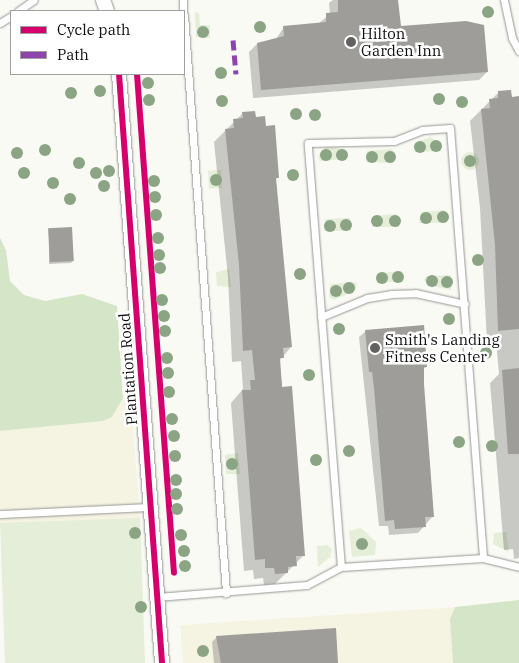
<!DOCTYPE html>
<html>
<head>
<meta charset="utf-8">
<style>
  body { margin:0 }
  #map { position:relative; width:519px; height:663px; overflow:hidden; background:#fafaf5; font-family:"IBM Plex Serif",serif }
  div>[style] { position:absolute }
  .farmland>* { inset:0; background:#f5f4e3 }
  .green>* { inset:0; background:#e4eed8; transform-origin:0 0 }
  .round { border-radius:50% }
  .forest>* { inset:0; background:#d5e5c7 }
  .shadow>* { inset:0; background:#0003 }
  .building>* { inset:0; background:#9e9d9a; transform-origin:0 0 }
  .roads { filter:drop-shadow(0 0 1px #959593) drop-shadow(0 0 1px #959593) }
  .service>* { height:7px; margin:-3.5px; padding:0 3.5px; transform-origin:3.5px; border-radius:3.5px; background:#fefefe }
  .minor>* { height:14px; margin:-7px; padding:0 7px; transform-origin:7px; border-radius:7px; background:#fefefe }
  .quiet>* { height:5px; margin-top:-2.5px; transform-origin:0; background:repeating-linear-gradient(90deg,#8e44ad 0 10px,transparent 0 15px) }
  .cycleway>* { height:6px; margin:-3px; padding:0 3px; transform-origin:3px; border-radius:3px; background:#d6006c }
  .trees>* { width:12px; height:12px; margin:-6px; border-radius:50%; background:#8ba484 }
  .dots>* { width:14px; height:14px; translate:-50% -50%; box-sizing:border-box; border:2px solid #fff; border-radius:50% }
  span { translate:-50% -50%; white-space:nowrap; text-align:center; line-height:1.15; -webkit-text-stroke:5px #fff; paint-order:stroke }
  .poi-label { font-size:15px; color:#0f0f0f }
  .left { translate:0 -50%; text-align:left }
  .street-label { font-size:15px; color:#0f0f0f }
  .legend { position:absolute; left:10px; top:10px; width:175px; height:65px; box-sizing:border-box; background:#fff; border:1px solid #9f9f9f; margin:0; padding:6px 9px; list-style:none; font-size:15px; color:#0f0f0f }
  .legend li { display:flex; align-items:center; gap:10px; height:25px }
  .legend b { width:25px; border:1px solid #9f9f9f }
</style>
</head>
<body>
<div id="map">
  <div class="farmland">
    <i style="clip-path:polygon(131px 397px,140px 518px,0 527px,0 431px,103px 421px,112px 416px,123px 398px)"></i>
    <i style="clip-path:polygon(455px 607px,450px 619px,453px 663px,183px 663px,180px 625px)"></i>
  </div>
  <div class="green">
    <i style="clip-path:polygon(195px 12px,199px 13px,200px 25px,210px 25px,210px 38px,196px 37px)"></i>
    <i style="clip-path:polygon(431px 137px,442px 146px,441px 151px,415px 152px,415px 143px)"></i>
    <i style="clip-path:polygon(327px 146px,345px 150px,346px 159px,320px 161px,318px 156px)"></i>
    <i style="clip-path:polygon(391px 149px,395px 152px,393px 163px,366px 162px,367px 151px)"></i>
    <i class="round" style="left:461px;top:152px;width:18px;height:18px"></i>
    <i style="left:221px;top:170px;width:18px;height:13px;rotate:87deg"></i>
    <i style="clip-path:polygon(445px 210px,446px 223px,419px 223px,421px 212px)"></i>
    <i style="clip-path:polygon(397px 214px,399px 227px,372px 227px,373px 216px)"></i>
    <i style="clip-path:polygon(350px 218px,351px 231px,324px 231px,325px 219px)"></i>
    <i style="clip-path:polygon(229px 269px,231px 287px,217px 286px,216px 272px)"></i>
    <i style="clip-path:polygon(402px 271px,403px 282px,376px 282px,378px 273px)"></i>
    <i style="clip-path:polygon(451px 275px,451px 290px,427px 285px,424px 280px,426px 276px)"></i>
    <i style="clip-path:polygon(354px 282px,357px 284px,355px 291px,334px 300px,329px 297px,330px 284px)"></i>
    <i style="clip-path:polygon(238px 453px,240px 474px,226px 474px,225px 455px)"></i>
    <i style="left:140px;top:518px;width:145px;height:140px;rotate:88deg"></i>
    <i style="clip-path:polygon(361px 528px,376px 542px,375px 555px,352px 557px,349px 531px)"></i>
    <i style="clip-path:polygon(506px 532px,509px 552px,493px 544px,494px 533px)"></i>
    <i style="clip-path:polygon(327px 545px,332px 549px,330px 557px,318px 567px,317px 546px)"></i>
  </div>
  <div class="forest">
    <i style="clip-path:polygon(0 238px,6px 250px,10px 281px,24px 295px,45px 301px,82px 294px,117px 306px,123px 398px,112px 417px,103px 421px,0 431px)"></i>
    <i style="clip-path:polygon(519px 600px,519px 663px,453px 663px,450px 619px,455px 607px)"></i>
  </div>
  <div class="shadow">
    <i style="clip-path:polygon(333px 0,397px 0,400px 28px,487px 72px,479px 80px,253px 98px,249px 52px,257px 44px,276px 39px,284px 27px,318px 24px,330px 14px,329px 3px)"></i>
    <i style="clip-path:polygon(498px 93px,510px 98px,519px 97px,519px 558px,514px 559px,513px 549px,504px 550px,490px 383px,499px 374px,496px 341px,487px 342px,480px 208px,470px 121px)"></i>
    <i style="clip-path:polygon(243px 113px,278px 177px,275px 180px,291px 347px,279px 361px,304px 555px,275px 584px,264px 585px,263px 578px,254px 579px,253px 570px,244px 571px,231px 403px,243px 389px,241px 361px,232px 362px,228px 277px,214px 142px)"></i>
    <i style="clip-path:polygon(49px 229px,73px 261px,71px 263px,49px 264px)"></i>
    <i style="clip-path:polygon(366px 331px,426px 367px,422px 370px,423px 384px,433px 516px,418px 533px,389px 535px,388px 526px,379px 526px,359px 337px)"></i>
    <i style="clip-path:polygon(217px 637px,337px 663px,214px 663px,212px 642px)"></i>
  </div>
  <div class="building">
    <i style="clip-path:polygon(338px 0,398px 0,401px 26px,466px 21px,484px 25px,488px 72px,261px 90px,257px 43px,284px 36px,283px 26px,326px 22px,326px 13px,338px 12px)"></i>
    <i style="clip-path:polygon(511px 90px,512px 97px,519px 96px,519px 329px,498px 331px,495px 245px,481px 109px,490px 108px,489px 99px,498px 98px,498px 91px)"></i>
    <i style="clip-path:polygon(255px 111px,256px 117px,265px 116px,266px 126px,275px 125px,279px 178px,276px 178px,292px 347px,283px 348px,284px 358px,280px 358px,282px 387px,292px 386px,305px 556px,296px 556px,297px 566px,288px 567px,288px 573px,275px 574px,274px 568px,265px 568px,265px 559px,255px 560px,242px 390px,251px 390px,250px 380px,255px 380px,252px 350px,243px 351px,239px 265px,225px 129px,234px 128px,233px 119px,243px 118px,242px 112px)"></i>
    <i style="left:72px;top:227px;width:34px;height:24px;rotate:87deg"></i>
    <i style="clip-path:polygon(424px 325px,427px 367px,424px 367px,424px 384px,434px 517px,425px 517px,426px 527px,395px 529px,394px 520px,385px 521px,374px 388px,372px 372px,369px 372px,365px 330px)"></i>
    <i style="clip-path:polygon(519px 368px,519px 454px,508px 454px,502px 370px)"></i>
    <i style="clip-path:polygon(336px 628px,338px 663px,221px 663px,216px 636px)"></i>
  </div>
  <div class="roads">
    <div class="service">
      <i style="left:183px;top:0;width:11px;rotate:90deg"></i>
      <i style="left:504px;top:0;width:39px;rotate:78deg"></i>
      <i style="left:512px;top:38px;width:15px;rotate:62deg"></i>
      <i style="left:18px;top:11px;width:19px;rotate:-35deg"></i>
      <i style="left:184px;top:15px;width:580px;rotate:85.84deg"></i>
      <i style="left:0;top:23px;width:13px;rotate:-32deg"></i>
      <i style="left:321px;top:317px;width:50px;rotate:-22.4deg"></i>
      <i style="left:367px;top:298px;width:24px;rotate:-9deg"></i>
      <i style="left:391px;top:294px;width:24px;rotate:-2deg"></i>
      <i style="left:415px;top:293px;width:51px;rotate:12.4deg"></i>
      <i style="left:0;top:514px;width:150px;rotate:-2.7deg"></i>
      <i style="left:341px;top:567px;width:425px;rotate:-94.5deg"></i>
      <i style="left:308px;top:143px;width:86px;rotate:-1.3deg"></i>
      <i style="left:394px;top:141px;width:30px;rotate:-21deg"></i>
      <i style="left:422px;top:130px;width:28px;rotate:-4deg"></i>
      <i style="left:450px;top:128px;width:431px;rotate:85.6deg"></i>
      <i style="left:157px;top:597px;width:150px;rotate:-4.6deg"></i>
      <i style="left:307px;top:585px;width:38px;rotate:-28deg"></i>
      <i style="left:341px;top:567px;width:142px;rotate:-3.6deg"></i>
      <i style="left:483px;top:558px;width:37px;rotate:14deg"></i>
    </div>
    <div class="minor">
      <i style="left:103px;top:0;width:12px;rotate:70deg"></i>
      <i style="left:119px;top:74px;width:591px;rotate:85.82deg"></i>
    </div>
  </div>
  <div class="quiet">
    <i style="left:233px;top:40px;width:34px;rotate:85deg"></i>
  </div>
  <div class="cycleway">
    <i style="left:119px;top:74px;width:591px;rotate:85.82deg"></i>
    <i style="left:137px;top:74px;width:500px;rotate:85.76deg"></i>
  </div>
  <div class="trees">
    <i style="left:488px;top:12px"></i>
    <i style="left:260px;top:27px"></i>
    <i style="left:203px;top:32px"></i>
    <i style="left:221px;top:73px"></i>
    <i style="left:148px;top:83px"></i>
    <i style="left:100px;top:91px"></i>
    <i style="left:71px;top:93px"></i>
    <i style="left:439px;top:99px"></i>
    <i style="left:149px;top:100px"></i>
    <i style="left:222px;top:101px"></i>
    <i style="left:462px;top:102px"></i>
    <i style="left:296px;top:114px"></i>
    <i style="left:315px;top:115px"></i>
    <i style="left:436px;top:146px"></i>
    <i style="left:420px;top:147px"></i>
    <i style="left:45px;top:150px"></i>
    <i style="left:17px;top:153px"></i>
    <i style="left:326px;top:155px"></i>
    <i style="left:342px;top:155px"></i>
    <i style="left:372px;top:157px"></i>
    <i style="left:390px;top:157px"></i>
    <i style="left:470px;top:161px"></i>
    <i style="left:79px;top:163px"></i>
    <i style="left:109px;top:171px"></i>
    <i style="left:24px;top:173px"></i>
    <i style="left:96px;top:173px"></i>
    <i style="left:293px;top:175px"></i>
    <i style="left:216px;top:180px"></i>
    <i style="left:154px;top:181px"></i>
    <i style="left:53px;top:183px"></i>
    <i style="left:104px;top:186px"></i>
    <i style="left:155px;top:197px"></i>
    <i style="left:70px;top:199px"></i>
    <i style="left:156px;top:215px"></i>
    <i style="left:443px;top:217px"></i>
    <i style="left:426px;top:218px"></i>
    <i style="left:377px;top:221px"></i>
    <i style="left:395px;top:221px"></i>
    <i style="left:346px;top:225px"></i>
    <i style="left:330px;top:226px"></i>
    <i style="left:158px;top:238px"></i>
    <i style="left:159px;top:255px"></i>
    <i style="left:478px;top:260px"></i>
    <i style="left:160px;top:268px"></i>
    <i style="left:300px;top:274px"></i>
    <i style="left:398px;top:277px"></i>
    <i style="left:382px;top:278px"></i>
    <i style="left:432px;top:281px"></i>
    <i style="left:447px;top:282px"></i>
    <i style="left:349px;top:288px"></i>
    <i style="left:336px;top:291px"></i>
    <i style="left:162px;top:300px"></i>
    <i style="left:164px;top:316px"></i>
    <i style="left:449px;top:319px"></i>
    <i style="left:339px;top:329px"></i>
    <i style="left:165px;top:331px"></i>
    <i style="left:486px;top:353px"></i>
    <i style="left:167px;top:358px"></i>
    <i style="left:168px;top:373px"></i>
    <i style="left:309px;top:375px"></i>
    <i style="left:169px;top:392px"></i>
    <i style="left:172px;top:419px"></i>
    <i style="left:174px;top:436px"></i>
    <i style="left:459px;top:442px"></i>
    <i style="left:492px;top:446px"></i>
    <i style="left:349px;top:451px"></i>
    <i style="left:175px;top:456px"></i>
    <i style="left:316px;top:460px"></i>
    <i style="left:232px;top:464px"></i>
    <i style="left:176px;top:480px"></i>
    <i style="left:176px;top:494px"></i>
    <i style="left:177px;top:509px"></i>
    <i style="left:135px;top:533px"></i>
    <i style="left:181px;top:535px"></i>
    <i style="left:362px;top:544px"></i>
    <i style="left:184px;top:551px"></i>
    <i style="left:185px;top:566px"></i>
    <i style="left:141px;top:607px"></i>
    <i style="left:203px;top:651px"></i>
  </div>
  <div class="dots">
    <i style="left:351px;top:42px;background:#616160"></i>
    <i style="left:375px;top:348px;background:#616160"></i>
  </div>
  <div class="poi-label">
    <span class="left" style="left:361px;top:42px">Hilton<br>Garden Inn</span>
    <span class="left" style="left:385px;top:348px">Smith's Landing<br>Fitness Center</span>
  </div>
  <div class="street-label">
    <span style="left:128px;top:369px;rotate:-94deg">Plantation Road</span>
  </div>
  <ul class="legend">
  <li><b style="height:6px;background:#d6006c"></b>Cycle path</li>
  <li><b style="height:6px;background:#8e44ad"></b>Path</li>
  </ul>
</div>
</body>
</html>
